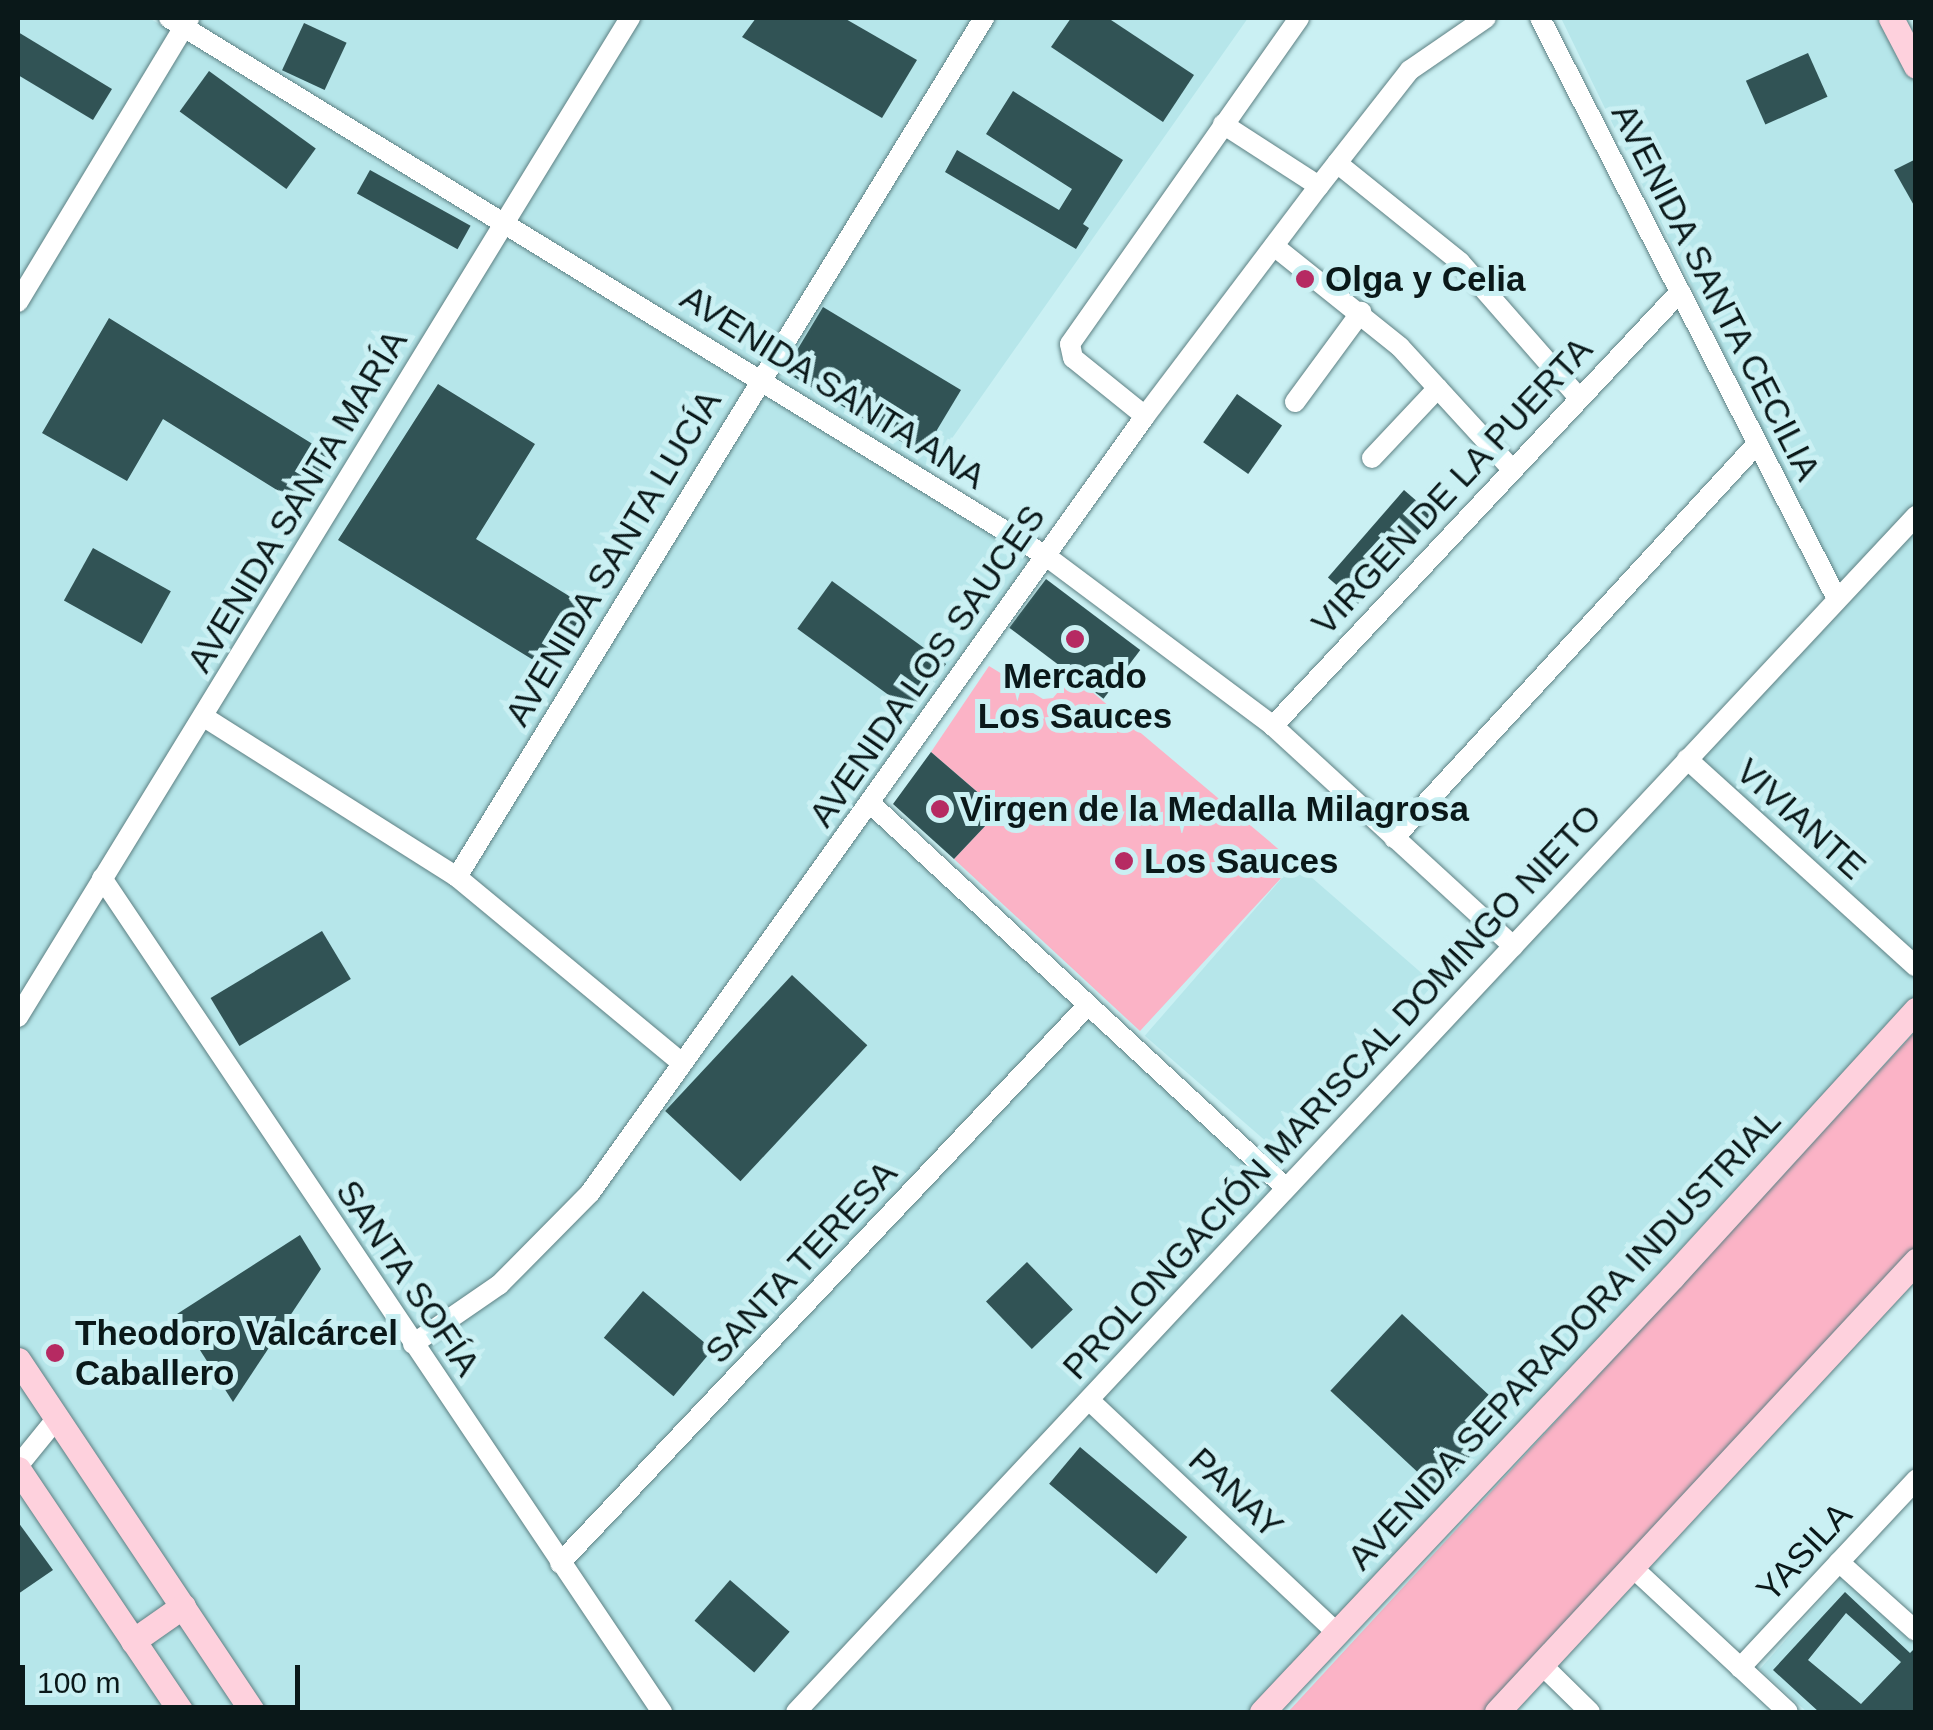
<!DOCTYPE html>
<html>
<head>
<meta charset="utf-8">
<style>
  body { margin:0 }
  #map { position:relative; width:1933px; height:1730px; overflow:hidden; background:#caf0f3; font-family:Arial,sans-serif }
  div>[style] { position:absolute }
  .built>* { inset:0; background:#b6e6ea; transform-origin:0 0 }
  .green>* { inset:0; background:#fbb3c6 }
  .building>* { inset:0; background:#315355; transform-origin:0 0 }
  .roads { filter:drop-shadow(0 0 2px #5d8083) drop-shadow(0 0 2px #5d8083) }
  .minor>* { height:20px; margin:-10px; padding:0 10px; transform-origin:10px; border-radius:10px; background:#fff }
  .major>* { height:25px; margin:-12.5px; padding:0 12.5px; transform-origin:12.5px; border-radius:12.5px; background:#fed1dd }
  .dots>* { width:28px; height:28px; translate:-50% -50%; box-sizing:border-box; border:5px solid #caf0f3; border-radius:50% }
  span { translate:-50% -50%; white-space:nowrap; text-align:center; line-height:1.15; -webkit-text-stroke:10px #caf0f3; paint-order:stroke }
  .poi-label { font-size:35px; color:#0a1819; font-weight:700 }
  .left { translate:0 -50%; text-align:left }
  .street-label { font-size:35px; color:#0a1819 }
  .frame { position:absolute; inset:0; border:20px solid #0a1819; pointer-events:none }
  .scale { position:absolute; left:20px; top:1665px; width:280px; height:45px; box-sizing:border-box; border:5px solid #0a1819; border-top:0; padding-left:12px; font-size:30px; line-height:35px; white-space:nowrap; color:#0a1819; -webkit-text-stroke:8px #caf0f3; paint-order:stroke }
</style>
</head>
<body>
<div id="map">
  <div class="built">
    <i style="clip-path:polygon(18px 18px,149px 18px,186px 40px,199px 18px,1248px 18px,929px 471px,1032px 557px,869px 790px,1267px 1179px,1294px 1180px,1844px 599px,1561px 18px,1883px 18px,1916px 82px,1915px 995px,1253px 1712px,18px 1712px)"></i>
    <i style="left:1295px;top:863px;width:184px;height:229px;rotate:41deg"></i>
    <i style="clip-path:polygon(1842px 1576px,1915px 1645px,1915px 1712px,1807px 1712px,1760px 1669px)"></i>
  </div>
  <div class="green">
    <i style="clip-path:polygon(989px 666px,1043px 699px,1053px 698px,1072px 675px,1295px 863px,1140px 1031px,954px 859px,987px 824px,979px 813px,989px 802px,931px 752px)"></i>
    <i style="clip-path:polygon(1915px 1032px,1915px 1253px,1496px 1712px,1288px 1712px)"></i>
  </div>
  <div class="building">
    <i style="clip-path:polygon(756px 18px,844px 18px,917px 60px,882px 118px,742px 37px)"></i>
    <i style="clip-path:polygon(1071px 18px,1108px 18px,1194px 75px,1163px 122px,1051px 47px)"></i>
    <i style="left:304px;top:23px;width:47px;height:52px;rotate:25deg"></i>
    <i style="clip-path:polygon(18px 32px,112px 89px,93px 120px,18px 75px)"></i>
    <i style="left:1808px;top:53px;width:48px;height:68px;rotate:66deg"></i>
    <i style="left:209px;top:71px;width:132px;height:50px;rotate:36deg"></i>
    <i style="clip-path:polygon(1013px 91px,1123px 160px,1083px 224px,1089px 228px,1076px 249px,945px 172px,957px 150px,1059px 210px,1072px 189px,986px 134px)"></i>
    <i style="clip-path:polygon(1916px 159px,1916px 209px,1894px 170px)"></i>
    <i style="left:370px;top:170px;width:115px;height:27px;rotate:29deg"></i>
    <i style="left:823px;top:307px;width:161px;height:75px;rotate:31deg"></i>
    <i style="clip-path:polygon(109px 318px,332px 456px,301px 505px,163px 419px,127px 481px,42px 433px)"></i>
    <i style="clip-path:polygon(438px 384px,535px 444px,476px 539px,587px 607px,548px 669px,338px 540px)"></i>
    <i style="left:1237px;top:394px;width:55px;height:59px;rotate:35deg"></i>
    <i style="left:1404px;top:490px;width:40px;height:116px;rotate:41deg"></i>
    <i style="left:93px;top:548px;width:89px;height:60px;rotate:29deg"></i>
    <i style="left:1046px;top:579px;width:118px;height:61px;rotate:37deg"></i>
    <i style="left:832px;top:581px;width:141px;height:59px;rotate:36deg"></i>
    <i style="clip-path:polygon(931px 752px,989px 802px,979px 813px,988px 823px,954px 859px,893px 804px)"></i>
    <i style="left:322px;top:931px;width:56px;height:130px;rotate:59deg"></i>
    <i style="left:792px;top:975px;width:103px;height:186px;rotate:43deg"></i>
    <i style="clip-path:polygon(300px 1235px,321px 1269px,233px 1402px,177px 1314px)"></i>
    <i style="left:1027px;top:1262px;width:66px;height:57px;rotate:46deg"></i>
    <i style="left:643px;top:1291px;width:91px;height:61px;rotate:40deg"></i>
    <i style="left:1402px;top:1314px;width:147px;height:105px;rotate:43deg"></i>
    <i style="left:1080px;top:1447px;width:140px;height:48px;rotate:40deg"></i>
    <i style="clip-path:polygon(18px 1522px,53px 1570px,18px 1594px)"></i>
    <i style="left:730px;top:1580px;width:79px;height:54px;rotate:41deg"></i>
    <i style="clip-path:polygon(evenodd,1845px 1592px,1910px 1653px,1916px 1647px,1916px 1712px,1819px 1712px,1773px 1670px,1845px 1592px,1846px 1613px,1901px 1662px,1861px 1704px,1808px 1660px,1846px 1613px)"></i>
  </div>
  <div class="roads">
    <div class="minor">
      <i style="left:169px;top:18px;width:1029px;rotate:31.53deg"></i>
      <i style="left:1046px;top:556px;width:284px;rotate:36.8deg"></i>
      <i style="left:1273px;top:726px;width:326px;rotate:42.5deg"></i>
      <i style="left:1540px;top:18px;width:650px;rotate:62.92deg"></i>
      <i style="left:1223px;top:124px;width:114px;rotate:32.9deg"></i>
      <i style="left:1337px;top:163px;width:158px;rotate:38.8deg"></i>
      <i style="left:1460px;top:262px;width:181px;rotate:48.8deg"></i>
      <i style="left:1274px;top:246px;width:161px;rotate:38.7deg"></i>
      <i style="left:1400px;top:347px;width:164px;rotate:47.5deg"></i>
      <i style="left:18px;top:302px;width:332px;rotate:-58.9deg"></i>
      <i style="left:1295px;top:402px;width:112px;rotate:-53.7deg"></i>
      <i style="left:1145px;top:416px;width:92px;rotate:-141.1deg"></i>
      <i style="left:1073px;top:358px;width:14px;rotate:-102deg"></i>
      <i style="left:1070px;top:344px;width:398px;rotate:-54.9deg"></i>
      <i style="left:1372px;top:458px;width:96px;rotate:-46.7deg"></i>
      <i style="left:204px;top:717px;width:299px;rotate:32.3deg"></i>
      <i style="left:457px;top:877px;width:292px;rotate:39.6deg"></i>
      <i style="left:1273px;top:726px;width:595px;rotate:-46.84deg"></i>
      <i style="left:1687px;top:759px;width:309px;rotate:42.2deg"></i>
      <i style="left:870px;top:803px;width:565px;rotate:42.78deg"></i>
      <i style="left:1394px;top:838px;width:536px;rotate:-47.35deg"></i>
      <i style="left:457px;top:877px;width:1008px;rotate:-58.47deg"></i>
      <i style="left:102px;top:878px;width:1005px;rotate:56.12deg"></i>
      <i style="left:18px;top:1017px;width:1172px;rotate:-58.51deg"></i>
      <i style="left:413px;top:1344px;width:104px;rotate:-34.5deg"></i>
      <i style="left:499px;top:1285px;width:129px;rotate:-45.3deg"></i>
      <i style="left:590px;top:1193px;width:955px;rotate:-54.46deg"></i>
      <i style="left:1145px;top:416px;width:288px;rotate:-52.9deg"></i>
      <i style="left:1319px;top:186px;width:147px;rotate:-51.9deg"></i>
      <i style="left:1410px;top:70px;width:92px;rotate:-34.4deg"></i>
      <i style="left:1089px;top:1400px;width:342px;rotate:43.2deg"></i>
      <i style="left:18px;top:1466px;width:62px;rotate:-50.9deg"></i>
      <i style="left:1839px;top:1562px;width:103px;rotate:41.9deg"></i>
      <i style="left:560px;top:1563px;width:768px;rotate:-46.58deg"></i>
      <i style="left:1631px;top:1566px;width:214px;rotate:42.9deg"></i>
      <i style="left:1542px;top:1665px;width:67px;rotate:44.4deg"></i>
      <i style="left:1740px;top:1668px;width:258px;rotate:-46.9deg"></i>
      <i style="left:796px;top:1712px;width:1639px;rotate:-46.88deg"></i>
    </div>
    <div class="major">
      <i style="left:1891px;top:18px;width:54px;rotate:62.5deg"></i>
      <i style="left:18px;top:1360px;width:423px;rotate:56.3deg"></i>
      <i style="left:18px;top:1469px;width:293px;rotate:56.1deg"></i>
      <i style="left:133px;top:1641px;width:61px;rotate:-35deg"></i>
      <i style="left:1262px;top:1712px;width:598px;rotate:-46.69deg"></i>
      <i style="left:1672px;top:1277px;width:362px;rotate:-47.6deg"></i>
      <i style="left:1497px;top:1712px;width:616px;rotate:-47.11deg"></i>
    </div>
  </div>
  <div class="dots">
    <i style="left:1305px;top:279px;background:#b62a62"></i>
    <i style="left:1075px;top:639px;background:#b62a62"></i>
    <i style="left:940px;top:809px;background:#b62a62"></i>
    <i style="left:1124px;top:861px;background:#b62a62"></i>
    <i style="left:55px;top:1353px;background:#b62a62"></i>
  </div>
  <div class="poi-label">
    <span class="left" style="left:1325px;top:279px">Olga y Celia</span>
    <span style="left:1075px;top:696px">Mercado<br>Los Sauces</span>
    <span class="left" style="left:960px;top:809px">Virgen de la Medalla Milagrosa</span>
    <span class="left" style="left:1144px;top:861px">Los Sauces</span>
    <span class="left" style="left:75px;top:1353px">Theodoro Valcárcel<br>Caballero</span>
  </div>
  <div class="street-label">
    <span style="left:1716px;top:292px;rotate:63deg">AVENIDA SANTA CECILIA</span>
    <span style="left:833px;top:387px;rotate:32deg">AVENIDA SANTA ANA</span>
    <span style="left:1452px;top:486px;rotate:-47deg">VIRGEN DE LA PUERTA</span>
    <span style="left:297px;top:501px;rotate:-59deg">AVENIDA SANTA MARÍA</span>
    <span style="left:613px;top:558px;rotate:-59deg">AVENIDA SANTA LUCÍA</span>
    <span style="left:927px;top:666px;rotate:-55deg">AVENIDA LOS SAUCES</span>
    <span style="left:1801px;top:819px;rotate:42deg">VIVIANTE</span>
    <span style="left:1332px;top:1092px;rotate:-47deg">PROLONGACIÓN MARISCAL DOMINGO NIETO</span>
    <span style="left:801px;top:1262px;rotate:-47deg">SANTA TERESA</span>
    <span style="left:408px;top:1278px;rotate:56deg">SANTA SOFÍA</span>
    <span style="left:1564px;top:1339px;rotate:-47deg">AVENIDA SEPARADORA INDUSTRIAL</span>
    <span style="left:1236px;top:1493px;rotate:43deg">PANAY</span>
    <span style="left:1804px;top:1552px;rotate:-47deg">YASILA</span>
  </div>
  <div class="frame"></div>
  <div class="scale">100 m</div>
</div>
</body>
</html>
